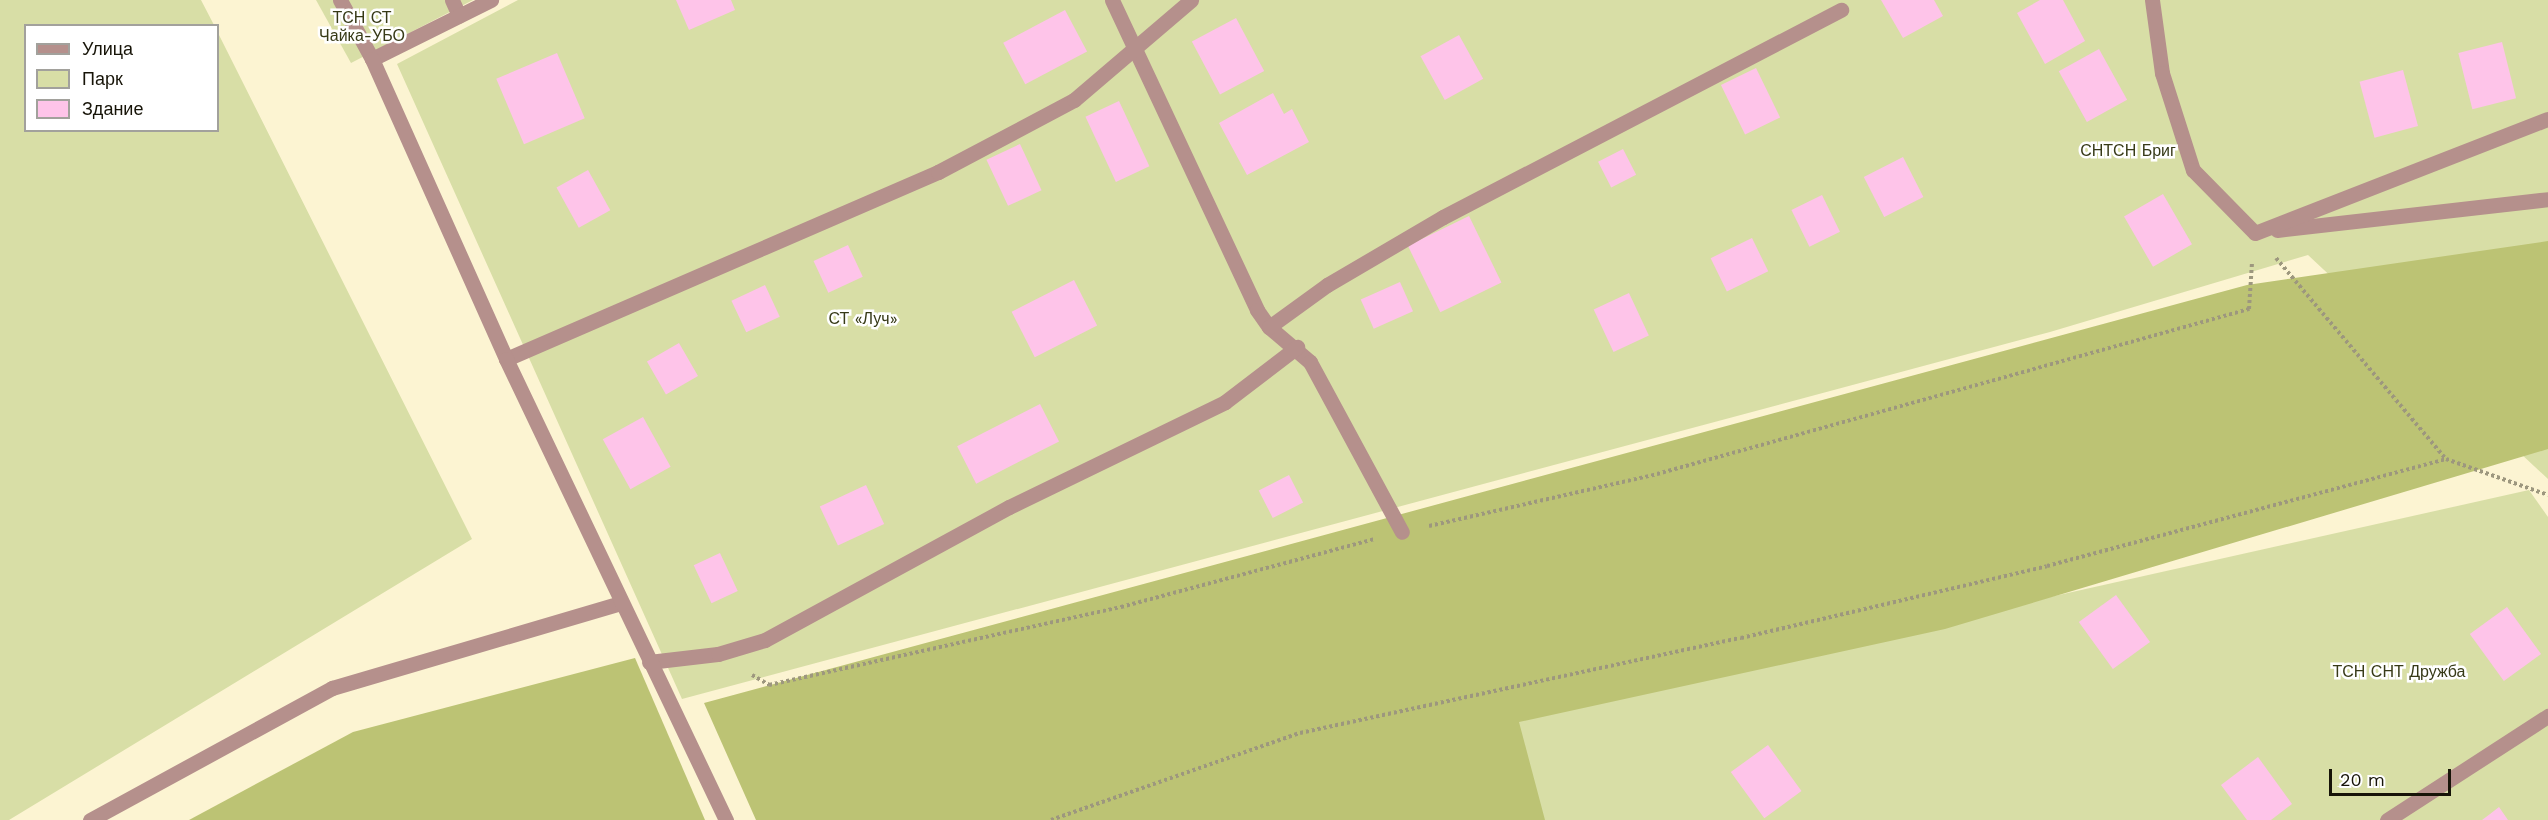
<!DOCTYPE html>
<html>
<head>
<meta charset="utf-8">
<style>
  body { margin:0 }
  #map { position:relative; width:2548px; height:820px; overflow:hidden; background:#fcf4d2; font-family:"Work Sans",sans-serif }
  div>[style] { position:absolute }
  .green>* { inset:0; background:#d8dea6 }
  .forest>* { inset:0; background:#bcc374 }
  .building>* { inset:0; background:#fec4e9; transform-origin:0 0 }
  .path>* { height:4px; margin-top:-2px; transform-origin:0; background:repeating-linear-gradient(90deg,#9d977e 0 3px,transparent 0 6px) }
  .service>* { height:15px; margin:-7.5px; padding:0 7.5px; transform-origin:7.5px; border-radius:7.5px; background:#b5908c }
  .minor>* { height:15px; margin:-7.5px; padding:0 7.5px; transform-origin:7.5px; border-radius:7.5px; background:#b5908c }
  span { translate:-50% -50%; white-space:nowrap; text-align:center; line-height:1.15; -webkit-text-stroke:5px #fff; paint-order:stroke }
  .park-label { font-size:16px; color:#373a17 }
  .legend { position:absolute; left:24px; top:24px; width:195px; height:108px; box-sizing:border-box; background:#fff; border:2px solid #a2a19c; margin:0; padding:8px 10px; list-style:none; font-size:18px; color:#171408 }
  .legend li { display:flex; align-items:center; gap:12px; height:30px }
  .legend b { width:30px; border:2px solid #a2a19c }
  .scale { position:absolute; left:2329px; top:769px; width:122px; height:27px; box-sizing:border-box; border:3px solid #171408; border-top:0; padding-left:8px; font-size:18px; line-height:21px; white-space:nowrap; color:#171408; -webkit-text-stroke:4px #fff; paint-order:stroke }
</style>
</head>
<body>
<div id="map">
  <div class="green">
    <i style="clip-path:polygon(0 0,201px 0,214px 25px,26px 26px,26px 130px,218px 130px,218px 33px,472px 539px,9px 820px,0 820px)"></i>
    <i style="clip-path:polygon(316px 0,473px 0,351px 63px)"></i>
    <i style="clip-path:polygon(518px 0,2548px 0,2548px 479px,2308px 255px,2050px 332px,682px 699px,397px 64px)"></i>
    <i style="clip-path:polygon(2529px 490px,2548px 517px,2548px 820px,1519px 820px,1490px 722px)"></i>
  </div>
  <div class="forest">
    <i style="clip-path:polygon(2548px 241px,2548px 449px,1945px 629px,1519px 722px,1545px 820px,756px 820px,704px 703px,2247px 285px)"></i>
    <i style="clip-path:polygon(635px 658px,705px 820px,189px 820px,353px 732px)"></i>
  </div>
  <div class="building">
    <i style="clip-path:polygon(676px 0,731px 0,735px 10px,689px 30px)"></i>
    <i style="clip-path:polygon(1881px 0,1934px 0,1943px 16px,1903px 38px)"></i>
    <i style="clip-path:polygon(2040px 0,2063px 0,2085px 41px,2045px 64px,2017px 13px)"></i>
    <i style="left:1065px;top:10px;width:47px;height:70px;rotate:62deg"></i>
    <i style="left:1236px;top:18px;width:60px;height:50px;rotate:62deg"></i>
    <i style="left:1459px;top:35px;width:50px;height:44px;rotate:61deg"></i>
    <i style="left:2502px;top:42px;width:58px;height:45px;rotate:76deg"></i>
    <i style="left:2099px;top:49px;width:58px;height:46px;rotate:61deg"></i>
    <i style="left:557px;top:53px;width:71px;height:66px;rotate:67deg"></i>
    <i style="left:1756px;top:68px;width:55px;height:39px;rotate:64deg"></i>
    <i style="left:2403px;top:70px;width:58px;height:45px;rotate:75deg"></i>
    <i style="clip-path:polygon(1273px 93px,1284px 114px,1292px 109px,1309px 142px,1247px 175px,1219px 123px)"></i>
    <i style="left:1119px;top:101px;width:72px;height:37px;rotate:65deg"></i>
    <i style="left:1020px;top:144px;width:51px;height:37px;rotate:65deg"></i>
    <i style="left:1623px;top:149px;width:29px;height:28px;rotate:63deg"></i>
    <i style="left:1903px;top:157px;width:45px;height:44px;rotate:63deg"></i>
    <i style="left:588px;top:170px;width:46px;height:36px;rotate:61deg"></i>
    <i style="left:2163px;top:194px;width:58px;height:45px;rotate:60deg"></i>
    <i style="left:1822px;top:195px;width:41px;height:34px;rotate:64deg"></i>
    <i style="left:1469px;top:216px;width:74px;height:68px;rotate:64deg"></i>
    <i style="left:1752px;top:238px;width:37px;height:46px;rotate:64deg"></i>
    <i style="left:848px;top:245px;width:35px;height:38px;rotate:65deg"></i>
    <i style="left:1074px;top:280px;width:51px;height:70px;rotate:63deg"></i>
    <i style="left:1400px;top:282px;width:32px;height:43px;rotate:66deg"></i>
    <i style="left:765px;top:285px;width:35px;height:37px;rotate:65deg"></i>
    <i style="left:1629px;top:293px;width:47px;height:39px;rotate:65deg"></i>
    <i style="left:679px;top:343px;width:38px;height:37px;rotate:60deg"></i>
    <i style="left:1040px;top:404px;width:42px;height:93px;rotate:63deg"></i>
    <i style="left:643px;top:417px;width:57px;height:46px;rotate:61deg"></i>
    <i style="left:1289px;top:475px;width:31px;height:34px;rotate:63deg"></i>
    <i style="left:866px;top:485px;width:43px;height:51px;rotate:65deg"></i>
    <i style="left:720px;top:553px;width:42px;height:29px;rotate:65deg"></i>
    <i style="left:2116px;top:595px;width:58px;height:46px;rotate:54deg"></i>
    <i style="left:2507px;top:607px;width:58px;height:46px;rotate:54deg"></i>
    <i style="left:1768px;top:745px;width:57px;height:46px;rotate:54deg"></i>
    <i style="clip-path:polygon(2258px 757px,2292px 804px,2271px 820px,2247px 820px,2221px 785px)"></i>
    <i style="clip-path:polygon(2499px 807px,2508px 820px,2482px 820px,2490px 814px)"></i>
  </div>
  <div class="path">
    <i style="left:2276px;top:258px;width:263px;rotate:49.8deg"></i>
    <i style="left:1429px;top:526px;width:234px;rotate:-12.8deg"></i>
    <i style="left:1657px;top:474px;width:615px;rotate:-15.57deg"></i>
    <i style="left:2249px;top:309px;width:47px;rotate:-86.3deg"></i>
    <i style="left:752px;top:675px;width:20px;rotate:30deg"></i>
    <i style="left:769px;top:685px;width:361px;rotate:-12.5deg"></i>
    <i style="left:1121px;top:607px;width:263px;rotate:-15deg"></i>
    <i style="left:1051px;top:820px;width:264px;rotate:-19.3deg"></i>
    <i style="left:1300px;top:733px;width:451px;rotate:-12.2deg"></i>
    <i style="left:1741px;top:638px;width:314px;rotate:-13.2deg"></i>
    <i style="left:2047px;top:566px;width:413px;rotate:-15deg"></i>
    <i style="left:2446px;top:459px;width:108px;rotate:19.4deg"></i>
  </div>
  <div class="service">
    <i style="left:452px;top:0;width:17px;rotate:66deg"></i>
    <i style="left:1112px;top:0;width:342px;rotate:64.9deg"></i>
    <i style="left:1257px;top:310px;width:21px;rotate:55deg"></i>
    <i style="left:1269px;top:327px;width:54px;rotate:40.5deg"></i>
    <i style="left:1310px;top:362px;width:193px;rotate:61.6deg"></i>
    <i style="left:372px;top:59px;width:133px;rotate:-26.4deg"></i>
    <i style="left:2277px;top:230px;width:273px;rotate:-6.5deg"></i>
    <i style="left:2255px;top:233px;width:314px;rotate:-21.3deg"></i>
    <i style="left:1269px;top:327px;width:72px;rotate:-35.9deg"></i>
    <i style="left:1327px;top:285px;width:134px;rotate:-30.4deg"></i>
    <i style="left:1443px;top:217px;width:449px;rotate:-27.5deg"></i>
    <i style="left:506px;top:359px;width:471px;rotate:-23.4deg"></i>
    <i style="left:938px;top:172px;width:154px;rotate:-27.9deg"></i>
    <i style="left:1074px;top:100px;width:154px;rotate:-40.5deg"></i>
    <i style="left:649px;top:662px;width:69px;rotate:-6.6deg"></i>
    <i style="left:718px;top:654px;width:49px;rotate:-16.6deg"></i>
    <i style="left:765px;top:640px;width:278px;rotate:-28.6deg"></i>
    <i style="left:1009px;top:507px;width:240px;rotate:-25.9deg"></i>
    <i style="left:1225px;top:402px;width:91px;rotate:-37.4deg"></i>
    <i style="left:90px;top:820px;width:276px;rotate:-28.6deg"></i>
    <i style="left:332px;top:688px;width:300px;rotate:-16.4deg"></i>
    <i style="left:2387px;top:820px;width:192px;rotate:-32.9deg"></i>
  </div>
  <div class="minor">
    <i style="left:340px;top:0;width:67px;rotate:61.5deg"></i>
    <i style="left:372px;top:59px;width:329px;rotate:65.9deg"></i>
    <i style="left:506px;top:359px;width:511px;rotate:64.49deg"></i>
    <i style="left:2152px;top:0;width:74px;rotate:82.2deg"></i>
    <i style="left:2162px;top:73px;width:102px;rotate:72.3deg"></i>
    <i style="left:2193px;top:170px;width:88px;rotate:45.5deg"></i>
  </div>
  <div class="park-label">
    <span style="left:362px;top:27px">ТСН СТ<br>Чайка-УБО</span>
    <span style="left:2128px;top:151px">СНТСН Бриг</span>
    <span style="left:863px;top:319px">СТ «Луч»</span>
    <span style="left:2399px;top:672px">ТСН СНТ Дружба</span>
  </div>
  <ul class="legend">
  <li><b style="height:8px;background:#b5908c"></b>Улица</li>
  <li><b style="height:16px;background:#d8dea6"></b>Парк</li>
  <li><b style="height:16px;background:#fec4e9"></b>Здание</li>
  </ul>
  <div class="scale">20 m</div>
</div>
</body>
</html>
